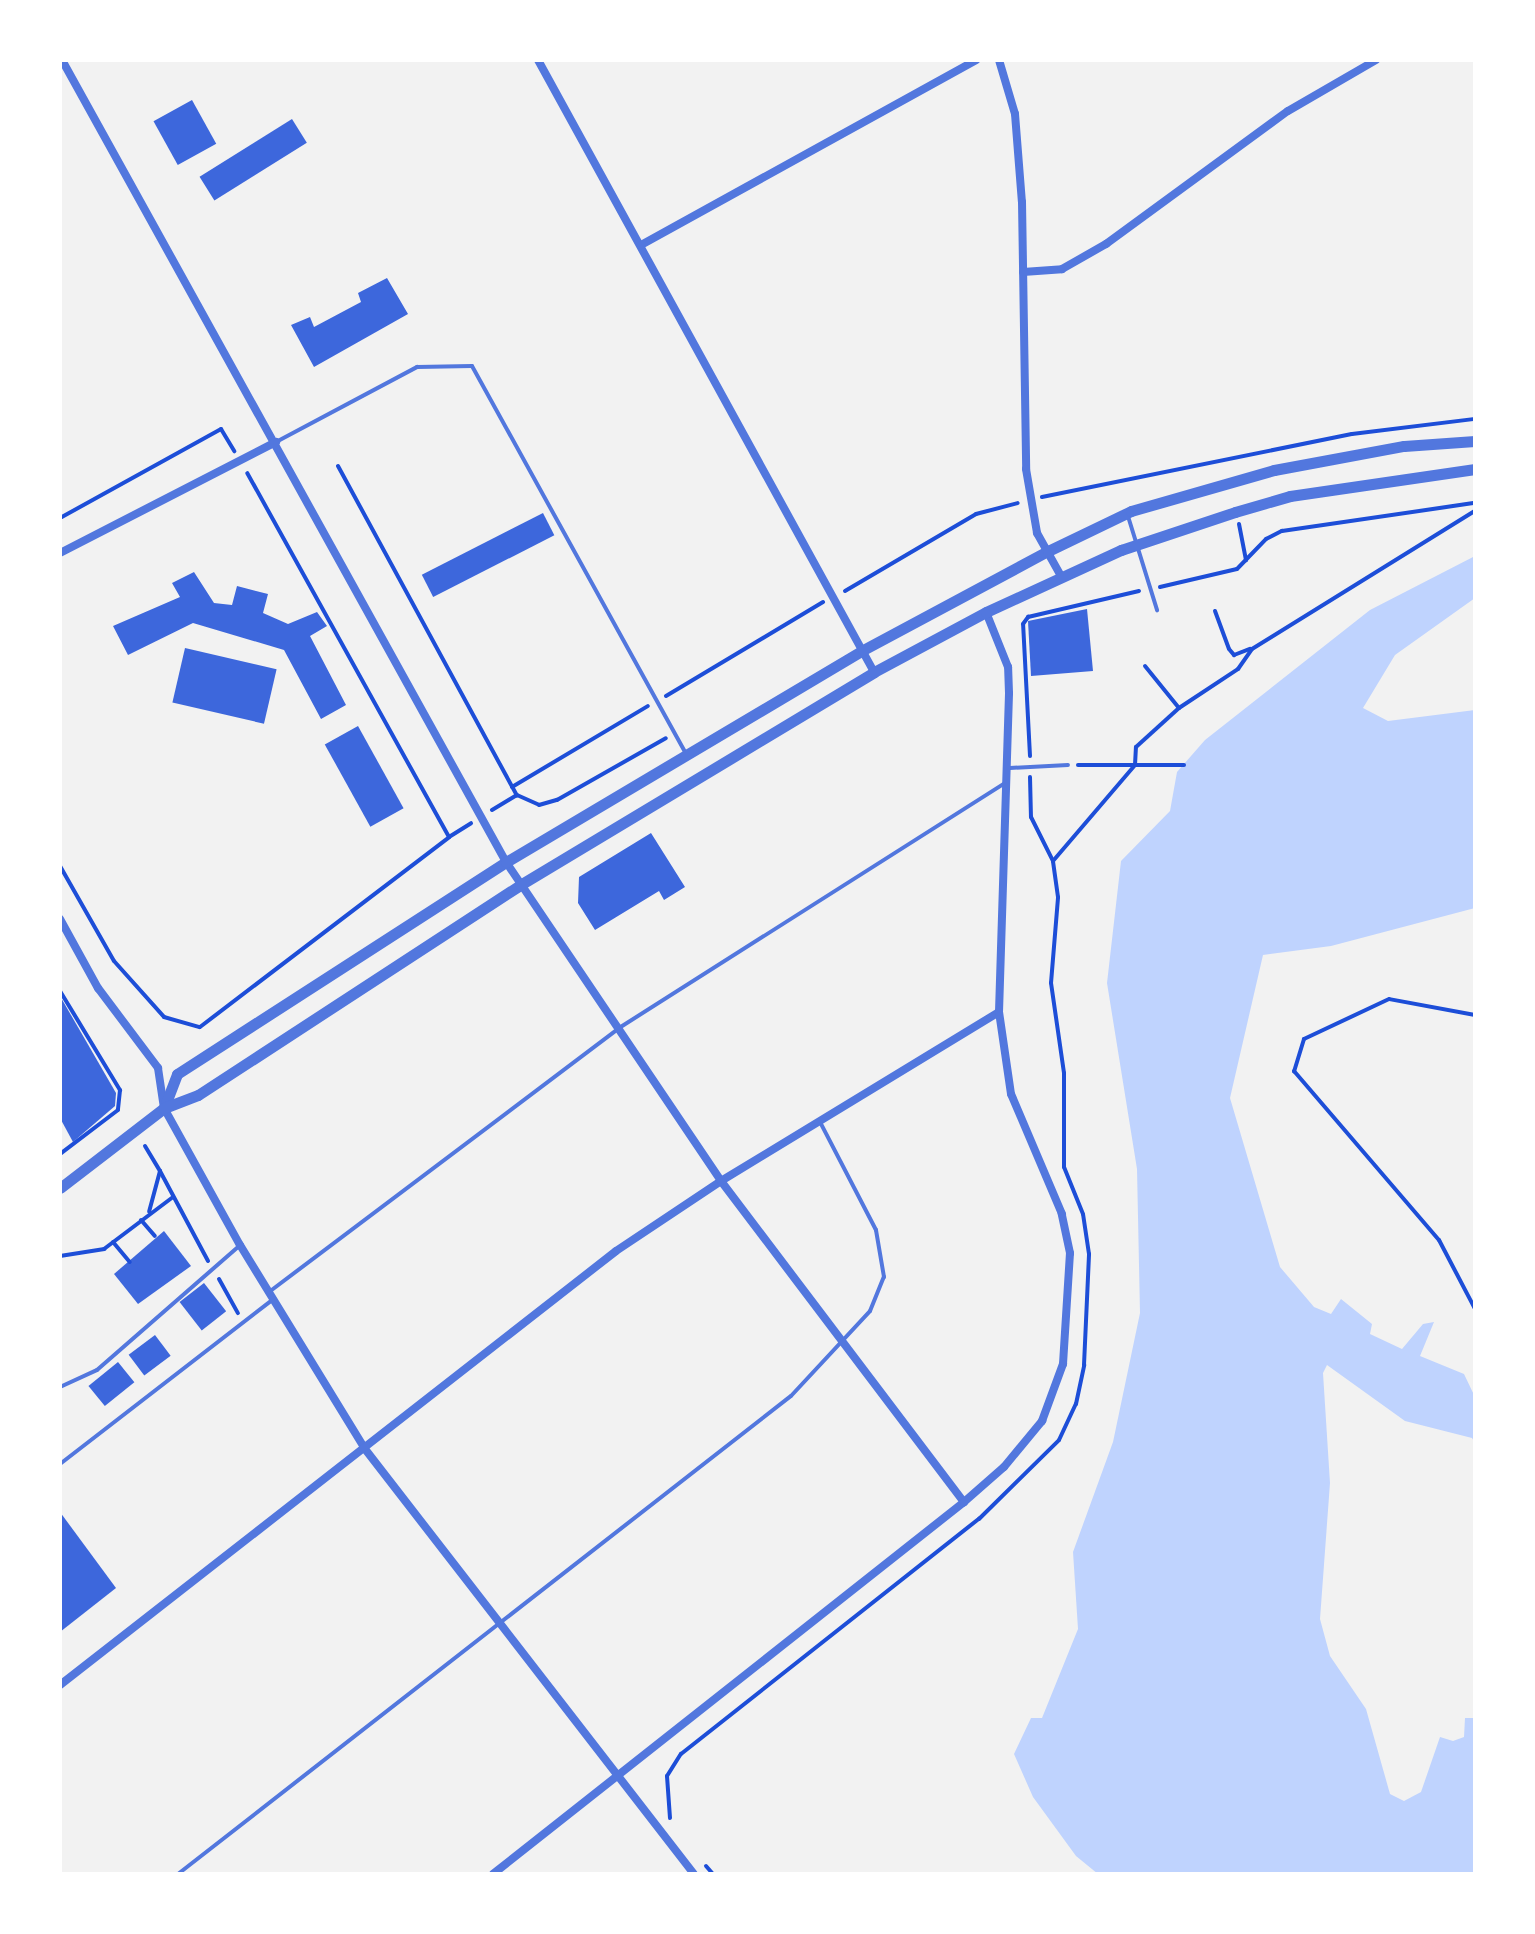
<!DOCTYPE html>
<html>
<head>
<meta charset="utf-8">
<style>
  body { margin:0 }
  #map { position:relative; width:1535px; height:1934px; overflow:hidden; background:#f2f2f2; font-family:Rubik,sans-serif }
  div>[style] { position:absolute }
  .water>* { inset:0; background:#bfd3fe }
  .building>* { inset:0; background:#3d67dc; transform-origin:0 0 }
  .path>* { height:4px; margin:-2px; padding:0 2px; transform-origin:2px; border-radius:2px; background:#1d4ed8 }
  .service>* { height:4px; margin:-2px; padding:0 2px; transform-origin:2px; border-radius:2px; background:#5277de }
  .minor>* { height:8px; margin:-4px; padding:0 4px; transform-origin:4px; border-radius:4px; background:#5277de }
  .tertiary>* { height:11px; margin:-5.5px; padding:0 5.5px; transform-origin:5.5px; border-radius:5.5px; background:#5277de }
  span { translate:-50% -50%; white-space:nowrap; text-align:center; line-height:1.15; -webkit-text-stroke:7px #fff; paint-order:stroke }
  .frame { position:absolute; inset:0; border:62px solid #fff; pointer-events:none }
</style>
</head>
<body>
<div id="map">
  <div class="water">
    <i style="clip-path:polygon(1475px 556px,1475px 598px,1395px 655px,1363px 708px,1388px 721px,1475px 710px,1475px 908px,1331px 946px,1263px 955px,1230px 1098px,1280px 1267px,1314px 1307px,1331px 1314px,1341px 1299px,1372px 1324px,1370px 1334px,1402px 1349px,1423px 1324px,1434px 1322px,1420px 1356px,1464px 1374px,1475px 1397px,1475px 1443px,1472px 1438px,1405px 1421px,1327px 1365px,1323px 1373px,1330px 1483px,1320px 1619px,1330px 1656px,1366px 1709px,1390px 1794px,1404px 1801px,1421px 1792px,1440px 1737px,1453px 1741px,1464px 1737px,1465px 1718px,1475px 1718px,1475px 1874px,1098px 1874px,1076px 1856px,1033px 1797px,1014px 1754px,1031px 1718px,1042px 1718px,1078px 1629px,1073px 1552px,1113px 1442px,1140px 1313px,1137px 1169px,1107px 983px,1121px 861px,1170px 811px,1177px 772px,1205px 740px,1370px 610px)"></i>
  </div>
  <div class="building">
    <i style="left:192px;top:100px;width:50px;height:44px;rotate:61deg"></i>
    <i style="left:292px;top:119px;width:28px;height:109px;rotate:58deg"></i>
    <i style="clip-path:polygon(387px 278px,408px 314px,314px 367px,291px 325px,310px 317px,314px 327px,361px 302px,358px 293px)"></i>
    <i style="left:543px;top:513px;width:25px;height:136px;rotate:63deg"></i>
    <i style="clip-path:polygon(194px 572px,214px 603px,232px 605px,237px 586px,268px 594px,263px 613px,288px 624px,317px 612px,327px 626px,310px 636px,346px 705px,321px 719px,284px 650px,193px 623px,128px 655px,113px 626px,180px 597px,172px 583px)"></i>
    <i style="clip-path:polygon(1087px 609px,1093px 671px,1031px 676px,1028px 621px)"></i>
    <i style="left:185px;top:648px;width:94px;height:56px;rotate:13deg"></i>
    <i style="left:358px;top:726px;width:94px;height:38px;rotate:61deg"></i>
    <i style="clip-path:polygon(651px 833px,685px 887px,664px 900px,659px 891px,595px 930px,578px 903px,579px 877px)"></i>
    <i style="clip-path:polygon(60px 996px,116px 1093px,115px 1106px,73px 1142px,60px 1118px)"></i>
    <i style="clip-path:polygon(164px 1231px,191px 1266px,138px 1304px,114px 1274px)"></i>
    <i style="left:204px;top:1283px;width:36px;height:31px;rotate:52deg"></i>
    <i style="left:155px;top:1335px;width:26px;height:33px;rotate:53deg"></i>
    <i style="left:118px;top:1362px;width:26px;height:38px;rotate:51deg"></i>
    <i style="clip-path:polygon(60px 1512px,116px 1588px,60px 1632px)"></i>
  </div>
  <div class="path">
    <i style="left:338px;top:466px;width:375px;rotate:61.5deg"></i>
    <i style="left:1042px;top:497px;width:316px;rotate:-11.5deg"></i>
    <i style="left:1352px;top:434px;width:124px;rotate:-7deg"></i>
    <i style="left:60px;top:518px;width:184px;rotate:-28.9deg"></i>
    <i style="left:221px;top:429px;width:26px;rotate:59deg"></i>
    <i style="left:1239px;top:524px;width:37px;rotate:79deg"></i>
    <i style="left:1160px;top:587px;width:79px;rotate:-13.2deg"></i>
    <i style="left:1237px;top:569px;width:42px;rotate:-46deg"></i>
    <i style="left:1266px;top:539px;width:18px;rotate:-27deg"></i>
    <i style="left:1282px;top:531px;width:195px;rotate:-8.3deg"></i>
    <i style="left:845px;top:591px;width:152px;rotate:-30.4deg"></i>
    <i style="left:976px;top:514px;width:43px;rotate:-14.7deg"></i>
    <i style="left:1215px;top:611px;width:40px;rotate:69.8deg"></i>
    <i style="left:1229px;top:649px;width:8px;rotate:50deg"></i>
    <i style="left:1234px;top:655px;width:17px;rotate:-21deg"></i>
    <i style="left:1145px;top:666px;width:54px;rotate:51deg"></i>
    <i style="left:666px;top:696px;width:183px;rotate:-30.9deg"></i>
    <i style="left:1030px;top:756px;width:132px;rotate:-93deg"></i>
    <i style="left:1023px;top:624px;width:9px;rotate:-54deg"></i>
    <i style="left:1028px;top:617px;width:114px;rotate:-13.2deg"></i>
    <i style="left:1078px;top:765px;width:106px"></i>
    <i style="left:1030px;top:777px;width:40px;rotate:88.6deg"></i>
    <i style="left:1031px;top:817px;width:49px;rotate:63.4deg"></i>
    <i style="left:512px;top:787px;width:158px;rotate:-30.8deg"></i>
    <i style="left:492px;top:810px;width:29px;rotate:-31deg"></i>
    <i style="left:517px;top:795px;width:24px;rotate:24deg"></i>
    <i style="left:539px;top:805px;width:19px;rotate:-16deg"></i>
    <i style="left:557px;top:800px;width:125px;rotate:-29.6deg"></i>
    <i style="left:449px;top:837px;width:26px;rotate:-32deg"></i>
    <i style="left:60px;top:866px;width:109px;rotate:60.4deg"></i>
    <i style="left:114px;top:961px;width:75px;rotate:48.2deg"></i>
    <i style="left:164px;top:1017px;width:37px;rotate:16deg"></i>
    <i style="left:200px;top:1027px;width:313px;rotate:-37.3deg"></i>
    <i style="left:449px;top:837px;width:416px;rotate:-119deg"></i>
    <i style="left:60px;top:991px;width:116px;rotate:58.8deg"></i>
    <i style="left:120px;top:1090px;width:20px;rotate:96deg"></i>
    <i style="left:118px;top:1110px;width:73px;rotate:142.8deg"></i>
    <i style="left:1475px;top:1015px;width:87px;rotate:-169.5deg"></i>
    <i style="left:1389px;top:999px;width:94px;rotate:154.8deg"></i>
    <i style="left:1304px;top:1039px;width:34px;rotate:107deg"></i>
    <i style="left:1294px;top:1071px;width:223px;rotate:49.4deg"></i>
    <i style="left:1439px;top:1240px;width:78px;rotate:62.4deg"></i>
    <i style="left:145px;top:1146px;width:29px;rotate:59deg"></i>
    <i style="left:160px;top:1171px;width:42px;rotate:105deg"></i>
    <i style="left:160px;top:1171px;width:102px;rotate:61.9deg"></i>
    <i style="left:141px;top:1220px;width:21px;rotate:49deg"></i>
    <i style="left:113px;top:1242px;width:26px;rotate:50deg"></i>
    <i style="left:60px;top:1256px;width:45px;rotate:-9deg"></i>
    <i style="left:104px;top:1249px;width:86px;rotate:-37deg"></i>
    <i style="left:219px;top:1279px;width:39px;rotate:61deg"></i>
    <i style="left:670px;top:1818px;width:42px;rotate:-94.1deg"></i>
    <i style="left:667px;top:1776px;width:26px;rotate:-58deg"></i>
    <i style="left:681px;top:1754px;width:380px;rotate:-38.3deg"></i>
    <i style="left:979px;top:1519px;width:112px;rotate:-44.6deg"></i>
    <i style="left:1059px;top:1440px;width:40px;rotate:-65deg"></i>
    <i style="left:1076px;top:1404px;width:40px;rotate:-78deg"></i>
    <i style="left:1084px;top:1365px;width:111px;rotate:-87.4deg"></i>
    <i style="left:1089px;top:1254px;width:40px;rotate:-98.5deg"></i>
    <i style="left:1083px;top:1214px;width:51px;rotate:-112deg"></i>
    <i style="left:1064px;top:1167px;width:94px;rotate:-90deg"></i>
    <i style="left:1064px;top:1073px;width:91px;rotate:-98.2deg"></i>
    <i style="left:1051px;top:983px;width:86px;rotate:-85.3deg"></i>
    <i style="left:1058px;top:897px;width:36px;rotate:-98deg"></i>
    <i style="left:1053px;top:861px;width:126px;rotate:-49.5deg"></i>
    <i style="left:1135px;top:765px;width:18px;rotate:-87deg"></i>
    <i style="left:1136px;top:747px;width:58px;rotate:-42.2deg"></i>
    <i style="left:1179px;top:708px;width:71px;rotate:-33.5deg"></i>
    <i style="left:1238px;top:669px;width:24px;rotate:-55deg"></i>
    <i style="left:1252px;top:649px;width:262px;rotate:-31.8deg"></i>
    <i style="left:706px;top:1866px;width:11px;rotate:49deg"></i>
  </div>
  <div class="service">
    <i style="left:276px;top:442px;width:160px;rotate:-28deg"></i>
    <i style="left:417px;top:367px;width:55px;rotate:-1deg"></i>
    <i style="left:472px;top:366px;width:442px;rotate:61.1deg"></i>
    <i style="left:1127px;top:513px;width:102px;rotate:72.8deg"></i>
    <i style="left:1010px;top:768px;width:58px;rotate:-3deg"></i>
    <i style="left:269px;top:1292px;width:438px;rotate:-37deg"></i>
    <i style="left:619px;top:1028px;width:457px;rotate:-32.4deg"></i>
    <i style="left:60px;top:1387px;width:41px;rotate:-24.7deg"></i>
    <i style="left:97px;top:1370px;width:189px;rotate:-41.1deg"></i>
    <i style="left:60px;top:1464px;width:268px;rotate:-37.7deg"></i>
    <i style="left:178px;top:1874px;width:777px;rotate:-37.95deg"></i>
    <i style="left:791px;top:1396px;width:116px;rotate:-47.1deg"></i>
    <i style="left:870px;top:1311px;width:37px;rotate:-68deg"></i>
    <i style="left:884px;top:1277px;width:48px;rotate:-99.7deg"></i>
    <i style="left:876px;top:1230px;width:122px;rotate:-117.4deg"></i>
  </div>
  <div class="minor">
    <i style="left:62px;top:60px;width:917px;rotate:61.03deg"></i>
    <i style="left:506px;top:862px;width:385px;rotate:56deg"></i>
    <i style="left:721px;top:1181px;width:403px;rotate:52.9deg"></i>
    <i style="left:538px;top:60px;width:698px;rotate:61.23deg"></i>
    <i style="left:999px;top:60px;width:56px;rotate:73.5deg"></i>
    <i style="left:1015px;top:114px;width:88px;rotate:85.5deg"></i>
    <i style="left:1022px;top:202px;width:267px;rotate:89.1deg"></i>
    <i style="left:1026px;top:469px;width:65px;rotate:80.2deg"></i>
    <i style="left:1037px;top:533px;width:51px;rotate:60.9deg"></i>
    <i style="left:641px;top:245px;width:383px;rotate:-28.9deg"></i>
    <i style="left:1023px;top:272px;width:39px;rotate:-4deg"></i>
    <i style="left:1062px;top:269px;width:51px;rotate:-29.6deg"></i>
    <i style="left:1106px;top:244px;width:225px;rotate:-36.2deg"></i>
    <i style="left:1288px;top:111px;width:102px;rotate:-30.1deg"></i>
    <i style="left:60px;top:553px;width:243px;rotate:-27.2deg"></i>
    <i style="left:60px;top:919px;width:79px;rotate:61.2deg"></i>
    <i style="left:98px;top:988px;width:100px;rotate:53.1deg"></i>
    <i style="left:158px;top:1068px;width:40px;rotate:81.5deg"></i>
    <i style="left:164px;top:1108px;width:157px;rotate:61deg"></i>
    <i style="left:240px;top:1245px;width:239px;rotate:58.5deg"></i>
    <i style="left:365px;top:1449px;width:537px;rotate:52.26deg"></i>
    <i style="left:60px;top:1685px;width:705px;rotate:-37.97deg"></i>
    <i style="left:616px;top:1251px;width:126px;rotate:-33.7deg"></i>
    <i style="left:721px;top:1181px;width:325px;rotate:-31.3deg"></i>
    <i style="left:493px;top:1874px;width:600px;rotate:-38.3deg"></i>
    <i style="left:964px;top:1502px;width:53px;rotate:-41.2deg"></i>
    <i style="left:1004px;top:1467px;width:60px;rotate:-50.4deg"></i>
    <i style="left:1042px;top:1421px;width:61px;rotate:-69.8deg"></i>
    <i style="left:1063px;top:1364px;width:111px;rotate:-86.4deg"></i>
    <i style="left:1070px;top:1253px;width:40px;rotate:-102deg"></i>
    <i style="left:1062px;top:1214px;width:130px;rotate:-113deg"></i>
    <i style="left:1011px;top:1094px;width:83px;rotate:-98.3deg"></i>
    <i style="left:999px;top:1012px;width:319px;rotate:-88.2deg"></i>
    <i style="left:1009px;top:693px;width:26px;rotate:-92deg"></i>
    <i style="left:1008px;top:667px;width:59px;rotate:-111.8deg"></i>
  </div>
  <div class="tertiary">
    <i style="left:164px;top:1108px;width:36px;rotate:-69deg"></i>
    <i style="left:177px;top:1074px;width:391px;rotate:-32.8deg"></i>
    <i style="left:506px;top:862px;width:415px;rotate:-30.7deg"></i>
    <i style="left:863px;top:650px;width:210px;rotate:-28.2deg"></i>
    <i style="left:1048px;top:551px;width:92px;rotate:-25.7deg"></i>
    <i style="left:1131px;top:511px;width:149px;rotate:-16deg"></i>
    <i style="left:1274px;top:470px;width:132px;rotate:-10.5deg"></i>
    <i style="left:1404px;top:446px;width:71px;rotate:-4deg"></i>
    <i style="left:60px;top:1188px;width:131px;rotate:-37.6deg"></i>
    <i style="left:164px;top:1108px;width:36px;rotate:-21deg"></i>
    <i style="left:198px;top:1095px;width:384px;rotate:-33.1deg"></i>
    <i style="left:520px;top:885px;width:413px;rotate:-31deg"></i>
    <i style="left:874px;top:672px;width:127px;rotate:-28.2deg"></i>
    <i style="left:986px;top:612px;width:149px;rotate:-24.7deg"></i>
    <i style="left:1121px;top:550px;width:120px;rotate:-18.4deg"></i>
    <i style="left:1235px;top:512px;width:57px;rotate:-16.2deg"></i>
    <i style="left:1290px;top:496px;width:187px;rotate:-8.3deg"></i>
  </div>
  <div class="frame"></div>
</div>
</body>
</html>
